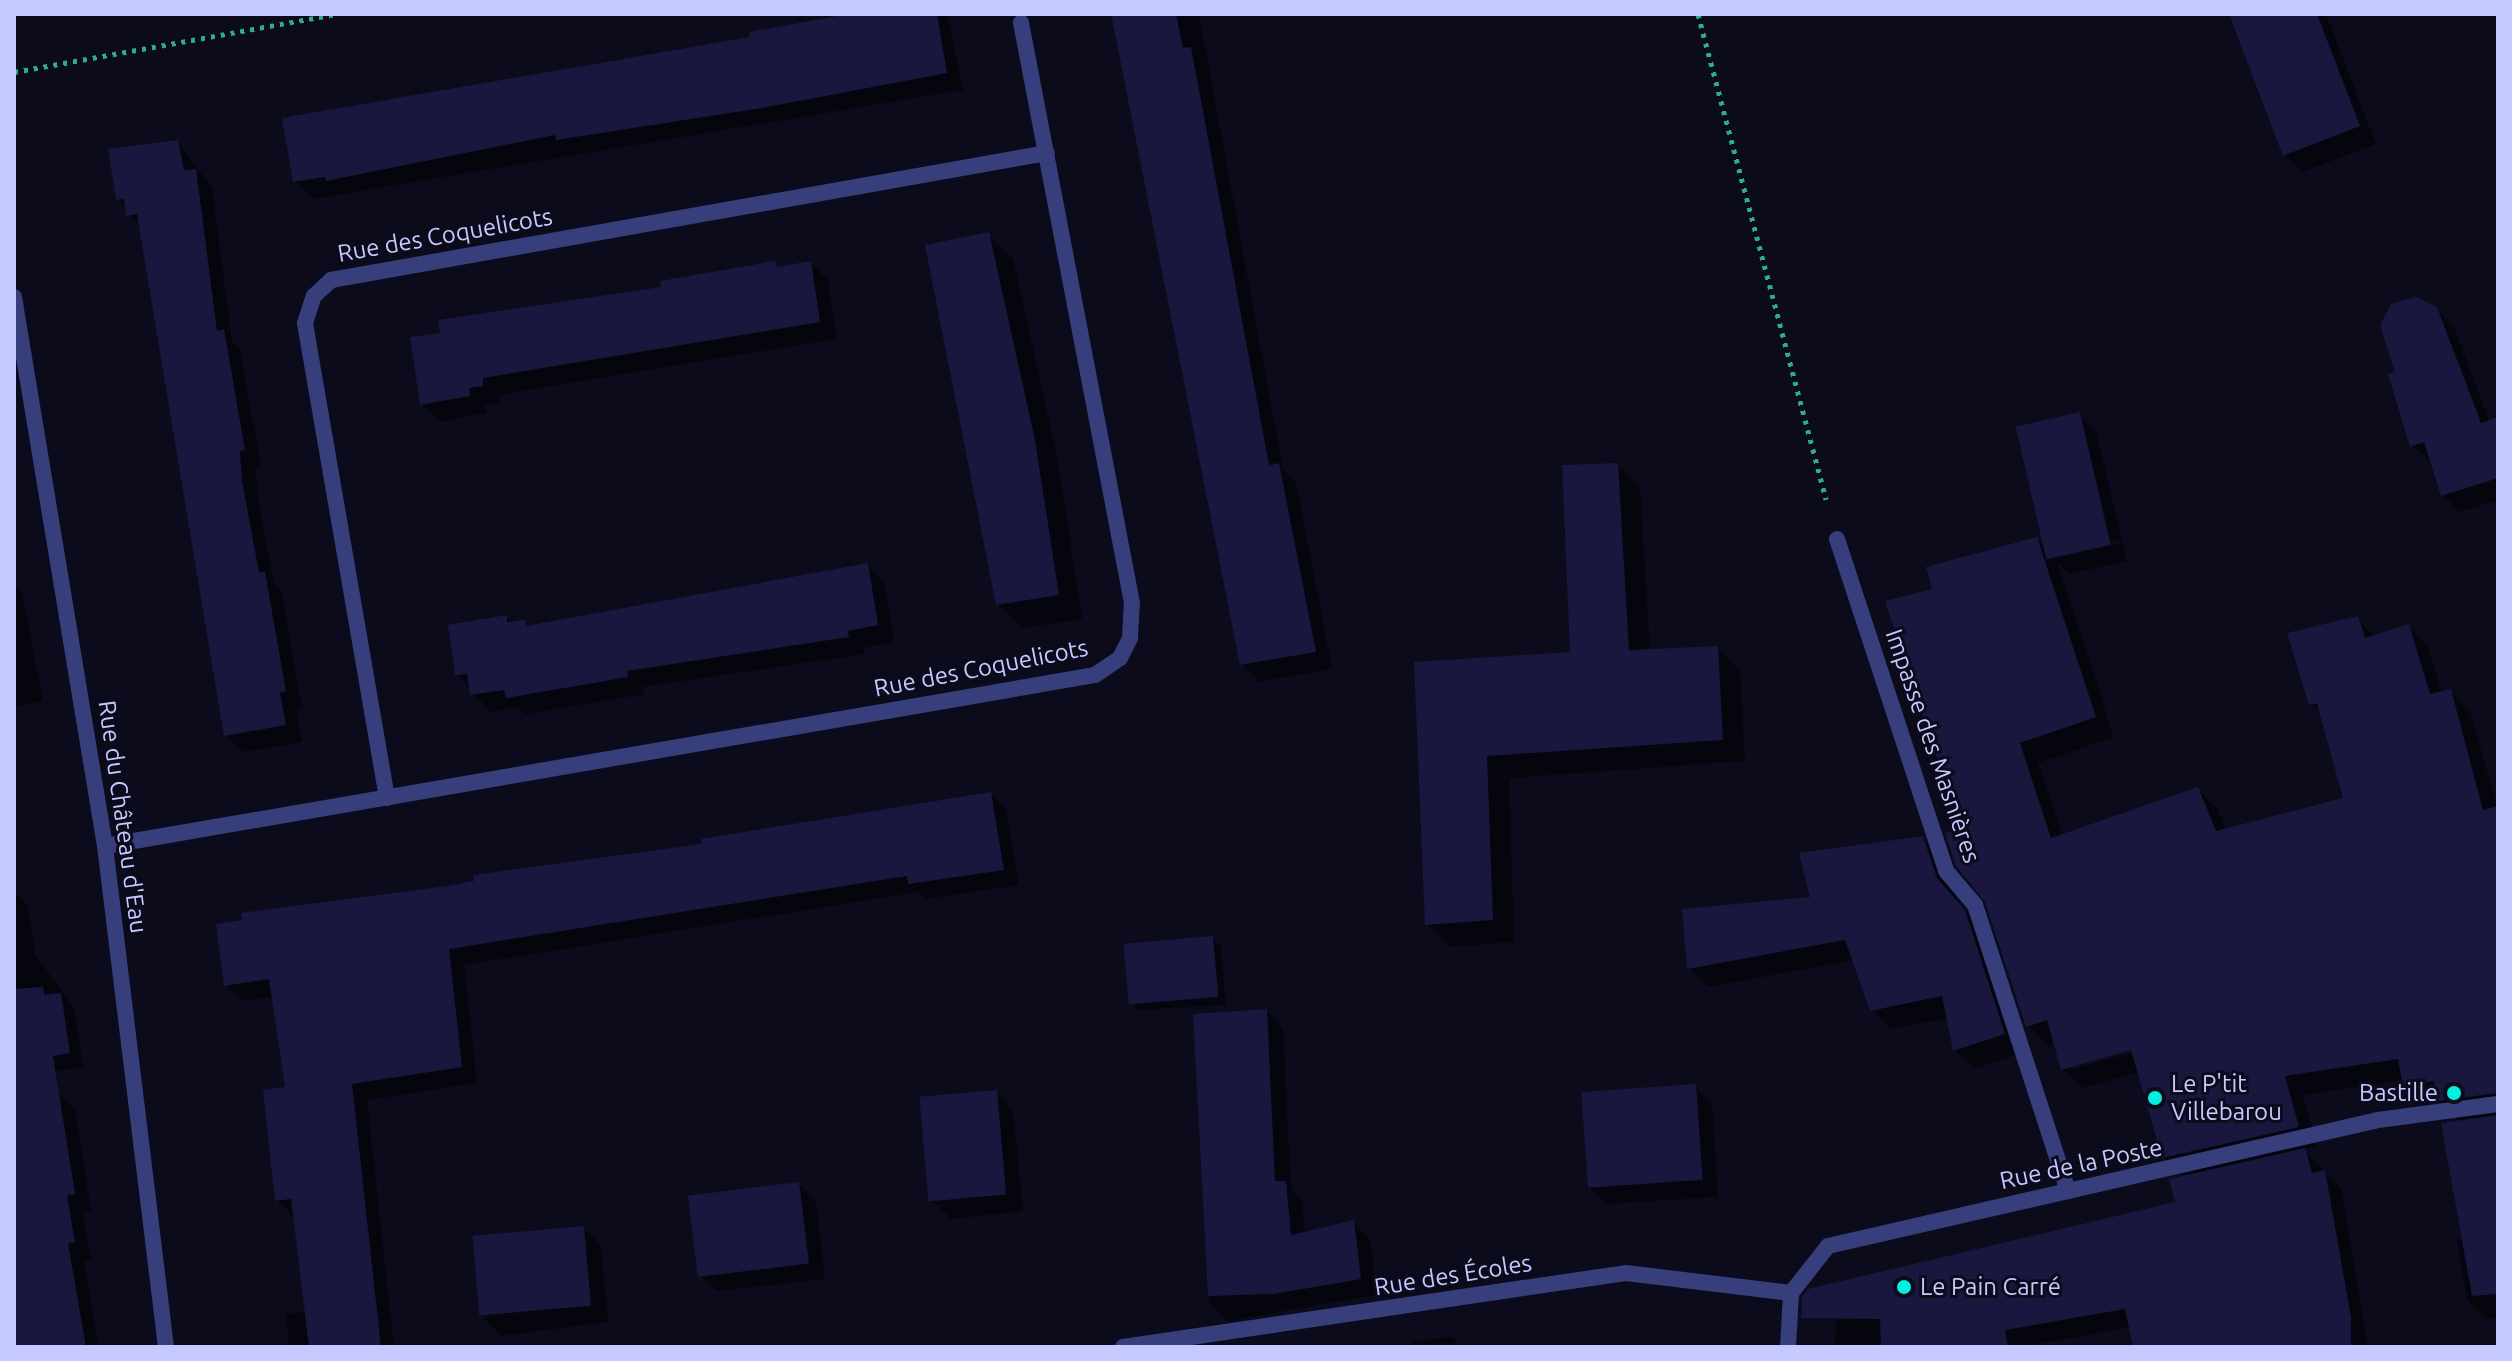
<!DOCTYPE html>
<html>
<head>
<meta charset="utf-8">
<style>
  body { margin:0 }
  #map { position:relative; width:2512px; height:1361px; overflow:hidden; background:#0b0b1c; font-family:Ubuntu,sans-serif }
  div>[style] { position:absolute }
  .shadow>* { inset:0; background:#0007 }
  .building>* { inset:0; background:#19173d; transform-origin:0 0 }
  .path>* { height:5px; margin-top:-2.5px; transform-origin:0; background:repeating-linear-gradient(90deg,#2dac8f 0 4px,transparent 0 10px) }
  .minor>* { height:16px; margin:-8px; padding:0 8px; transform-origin:8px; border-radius:8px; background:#363f7b }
  .tertiary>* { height:16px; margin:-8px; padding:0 8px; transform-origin:8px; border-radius:8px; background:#363f7b }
  .dots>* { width:22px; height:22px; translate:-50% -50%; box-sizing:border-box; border:4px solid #0b0b1c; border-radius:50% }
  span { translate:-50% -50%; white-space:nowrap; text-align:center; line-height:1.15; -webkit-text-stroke:6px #0b0b1c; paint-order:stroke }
  .street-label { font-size:24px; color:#c6c9ff }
  .poi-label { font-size:24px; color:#c6c9ff }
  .left { translate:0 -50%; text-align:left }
  .right { translate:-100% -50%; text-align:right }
  .frame { position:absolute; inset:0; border:16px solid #c6c9ff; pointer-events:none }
</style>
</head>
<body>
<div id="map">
  <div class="shadow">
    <i style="clip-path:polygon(859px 14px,947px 14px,963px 90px,312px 199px,295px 181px,752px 38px)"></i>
    <i style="clip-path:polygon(1113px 14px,1199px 14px,1283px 469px,1296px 482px,1332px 669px,1259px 682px,1242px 664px)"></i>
    <i style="clip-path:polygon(2254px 14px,2326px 14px,2376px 144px,2302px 172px,2285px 155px)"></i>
    <i style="clip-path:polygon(178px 142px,212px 188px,232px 341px,240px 349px,261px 467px,256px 468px,258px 500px,274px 583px,282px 591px,302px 708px,296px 710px,302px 742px,243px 752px,226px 735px,141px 228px,118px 199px)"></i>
    <i style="clip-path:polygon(988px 234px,1013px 259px,1059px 466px,1082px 619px,1023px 628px,998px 604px)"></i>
    <i style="clip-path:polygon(775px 263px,780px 268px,811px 263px,828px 280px,837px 339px,499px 395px,500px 403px,485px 405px,486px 413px,439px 422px,422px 404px,442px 335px)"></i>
    <i style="clip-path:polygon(2436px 309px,2454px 327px,2490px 423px,2498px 431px,2498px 500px,2460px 512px,2443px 495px,2432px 462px,2412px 446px,2397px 373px)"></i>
    <i style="clip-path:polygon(evenodd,2079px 414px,2096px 431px,2127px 561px,2069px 574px,2057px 562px,2114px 737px,2038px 763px,2062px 836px,2197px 789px,2217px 808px,2226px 830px,2346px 799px,2322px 715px,2311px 704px,2357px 618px,2375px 637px,2408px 626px,2428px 646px,2442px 693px,2450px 691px,2470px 711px,2498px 809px,2498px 1317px,2487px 1320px,2467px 1300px,2457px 1240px,2464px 1239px,2461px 1122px,2441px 1102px,2425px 1105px,2404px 1080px,2303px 1095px,2317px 1146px,2303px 1149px,2341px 1189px,2368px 1347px,2135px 1347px,2131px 1327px,2021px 1347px,1834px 1347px,1837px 1317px,2178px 1203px,2185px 1178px,2164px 1157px,2140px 1072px,2083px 1088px,2063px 1069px,2056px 1043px,2048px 1046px,2028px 1026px,1987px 901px,1959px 833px,1934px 590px,2036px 539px,2051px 554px,2079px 414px,2120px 539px,2121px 543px,2060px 557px,2060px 553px,2120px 539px,2079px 414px,2140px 1046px,2141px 1050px,2073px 1069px,2073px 1065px,2140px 1046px)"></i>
    <i style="clip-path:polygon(1618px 465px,1640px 487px,1650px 651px,1717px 648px,1740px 671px,1745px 761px,1509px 778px,1514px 942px,1450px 947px,1427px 924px,1416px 663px,1572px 654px)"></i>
    <i style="clip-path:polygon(867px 565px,884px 583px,894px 642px,864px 648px,865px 654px,643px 687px,644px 694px,525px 714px,518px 707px,490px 712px,457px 674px,506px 617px,530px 628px)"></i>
    <i style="clip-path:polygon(14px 584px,22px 592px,43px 701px,14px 707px)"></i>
    <i style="clip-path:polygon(991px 794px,1007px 810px,1019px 885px,926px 899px,919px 892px,464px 965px,477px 1083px,367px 1100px,394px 1347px,289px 1347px,286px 1314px,306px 1312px,293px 1216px,277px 1200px,288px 1088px,274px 996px,242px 1001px,226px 985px,448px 888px)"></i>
    <i style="clip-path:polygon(1922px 838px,1942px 857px,1956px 899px,1984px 932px,2023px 1053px,1974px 1069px,1955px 1050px,1948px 1018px,1891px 1029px,1872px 1010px,1854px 960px,1708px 987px,1689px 968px)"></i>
    <i style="clip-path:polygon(14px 892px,28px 905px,35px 954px,74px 1008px,83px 1067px,52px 1071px,14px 1040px)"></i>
    <i style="clip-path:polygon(1213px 938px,1221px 947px,1226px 1005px,1139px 1010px,1130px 1001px)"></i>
    <i style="clip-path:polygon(1267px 1011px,1283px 1028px,1291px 1189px,1302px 1200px,1305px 1233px,1353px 1222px,1370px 1239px,1377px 1295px,1227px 1321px,1210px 1304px,1195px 1016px)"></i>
    <i style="clip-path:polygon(1695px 1086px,1712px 1104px,1718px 1197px,1606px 1204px,1589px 1187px)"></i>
    <i style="clip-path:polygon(58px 1092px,75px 1110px,91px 1211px,83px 1212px,91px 1259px,84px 1260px,99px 1347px,14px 1347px,14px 1100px)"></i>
    <i style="clip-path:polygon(996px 1092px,1013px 1110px,1023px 1211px,951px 1219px,933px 1201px)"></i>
    <i style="clip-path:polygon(799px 1184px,816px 1201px,825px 1279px,716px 1291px,699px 1274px)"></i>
    <i style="clip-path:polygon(583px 1228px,601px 1245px,608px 1322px,501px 1336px,484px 1319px)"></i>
    <i style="clip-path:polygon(1452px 1337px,1462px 1347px,1411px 1347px,1411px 1342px)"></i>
  </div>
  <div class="building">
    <i style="clip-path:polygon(848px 14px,937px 14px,947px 73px,762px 108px,556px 140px,555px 135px,326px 181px,325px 177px,293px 182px,282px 118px,750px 37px,749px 32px)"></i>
    <i style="clip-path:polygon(1111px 14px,1176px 14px,1183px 48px,1191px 47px,1269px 465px,1279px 463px,1316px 652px,1240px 665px)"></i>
    <i style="clip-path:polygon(2229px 14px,2317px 14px,2360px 126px,2283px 156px)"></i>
    <i style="clip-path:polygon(178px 140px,184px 170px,196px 169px,217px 331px,224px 329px,245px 450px,240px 451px,242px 481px,259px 572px,265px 572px,286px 691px,280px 693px,286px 725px,224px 736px,137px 214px,126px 216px,124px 199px,116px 200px,108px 149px)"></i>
    <i style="clip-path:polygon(989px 232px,1035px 440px,1059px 595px,996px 605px,925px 245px)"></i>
    <i style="clip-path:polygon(775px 261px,777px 267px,811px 261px,820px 322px,483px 378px,483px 386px,469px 388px,470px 396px,420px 405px,410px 337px,440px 333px,438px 320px,661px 287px,660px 281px)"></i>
    <i style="clip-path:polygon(2416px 297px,2437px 307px,2481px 423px,2498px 417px,2498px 478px,2441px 496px,2424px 442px,2410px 447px,2388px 374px,2395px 372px,2380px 325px,2391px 304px)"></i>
    <i style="left:2080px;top:412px;width:136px;height:66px;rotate:77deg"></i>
    <i style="clip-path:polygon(1618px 463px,1629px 650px,1718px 646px,1723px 740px,1487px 756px,1493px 920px,1425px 925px,1414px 662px,1570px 652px,1562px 465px)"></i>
    <i style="clip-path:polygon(2037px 537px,2096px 717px,2020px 743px,2051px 838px,2198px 787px,2216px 831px,2343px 798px,2317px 704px,2309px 705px,2287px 633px,2358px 616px,2365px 638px,2409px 624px,2430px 694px,2451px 689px,2483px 810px,2498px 806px,2498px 1093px,2437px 1101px,2434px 1081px,2403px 1087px,2398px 1059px,2285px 1076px,2299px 1127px,2162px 1158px,2131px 1050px,2061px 1070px,2047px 1020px,2026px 1027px,1985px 902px,1956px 866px,1945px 833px,1956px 831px,1942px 773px,1885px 601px,1932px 589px,1926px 567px)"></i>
    <i style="clip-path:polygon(868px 563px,878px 625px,848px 631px,849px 637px,627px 671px,628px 677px,506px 698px,504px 690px,470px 695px,467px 674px,455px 675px,448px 625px,507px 615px,507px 622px,525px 620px,526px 626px)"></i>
    <i style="clip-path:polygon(991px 792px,1004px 870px,908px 884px,907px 876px,449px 949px,462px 1067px,352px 1084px,381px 1347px,309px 1347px,291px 1199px,275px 1201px,263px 1090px,285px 1087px,269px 979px,224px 986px,216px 924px,242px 920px,241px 913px,447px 886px,474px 881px,473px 875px,701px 844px,701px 839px)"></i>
    <i style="clip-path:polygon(1923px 836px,1937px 878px,1965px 910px,2005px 1034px,1953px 1051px,1942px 996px,1870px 1011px,1845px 940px,1687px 969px,1682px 909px,1810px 897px,1799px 853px)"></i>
    <i style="left:1213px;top:936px;width:61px;height:90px;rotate:85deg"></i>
    <i style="clip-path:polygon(43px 987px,44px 995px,61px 993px,70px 1053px,53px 1056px,75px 1194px,67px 1195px,75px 1242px,68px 1243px,86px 1347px,14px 1347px,14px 989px)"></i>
    <i style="clip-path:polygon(1267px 1009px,1275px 1181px,1286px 1181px,1291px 1235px,1354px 1220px,1361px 1279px,1274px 1294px,1208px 1296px,1193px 1014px)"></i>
    <i style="left:1696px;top:1084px;width:96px;height:115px;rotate:86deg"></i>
    <i style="left:997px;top:1090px;width:105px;height:78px;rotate:85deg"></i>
    <i style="clip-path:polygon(2498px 1115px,2498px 1294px,2472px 1296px,2441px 1123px)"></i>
    <i style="clip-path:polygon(2305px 1148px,2312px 1173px,2325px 1170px,2351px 1317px,2351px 1347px,2133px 1347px,2125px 1309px,2005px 1330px,2008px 1347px,1881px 1347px,1880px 1319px,1801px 1318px,1802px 1297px,1808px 1289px,2175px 1202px,2169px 1179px)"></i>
    <i style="left:799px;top:1182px;width:82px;height:112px;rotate:83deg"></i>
    <i style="left:584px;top:1226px;width:80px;height:112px;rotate:85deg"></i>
  </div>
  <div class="path">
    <i style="left:1698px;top:14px;width:502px;rotate:75.22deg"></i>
    <i style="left:14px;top:72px;width:327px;rotate:-10.2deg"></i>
  </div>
  <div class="minor">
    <i style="left:14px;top:297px;width:556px;rotate:80.59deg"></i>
    <i style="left:105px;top:846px;width:505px;rotate:83.06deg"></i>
    <i style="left:1837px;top:539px;width:349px;rotate:71.8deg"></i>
    <i style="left:1946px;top:871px;width:45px;rotate:49.5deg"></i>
    <i style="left:1975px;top:905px;width:301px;rotate:72deg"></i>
    <i style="left:387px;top:798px;width:482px;rotate:-99.8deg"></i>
    <i style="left:305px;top:323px;width:28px;rotate:-72deg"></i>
    <i style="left:314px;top:296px;width:23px;rotate:-43deg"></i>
    <i style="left:331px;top:280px;width:727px;rotate:-10.06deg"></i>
    <i style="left:105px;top:846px;width:1005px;rotate:-9.8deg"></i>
    <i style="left:1095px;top:675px;width:30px;rotate:-34deg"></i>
    <i style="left:1120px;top:658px;width:22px;rotate:-63deg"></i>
    <i style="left:1130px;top:638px;width:35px;rotate:-87deg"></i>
    <i style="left:1132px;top:603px;width:591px;rotate:-100.83deg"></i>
    <i style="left:1123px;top:1347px;width:508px;rotate:-8.37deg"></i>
    <i style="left:1626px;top:1273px;width:166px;rotate:6.9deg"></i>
  </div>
  <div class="tertiary">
    <i style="left:1788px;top:1347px;width:54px;rotate:-86.8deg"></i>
    <i style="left:1791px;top:1293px;width:60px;rotate:-51.8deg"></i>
    <i style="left:1828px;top:1246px;width:564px;rotate:-12.9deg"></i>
    <i style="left:2378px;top:1120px;width:121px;rotate:-7.6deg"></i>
  </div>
  <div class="dots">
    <i style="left:2454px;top:1093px;background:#01f0df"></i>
    <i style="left:2155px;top:1098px;background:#01f0df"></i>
    <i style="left:1904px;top:1287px;background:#01f0df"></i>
  </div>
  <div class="street-label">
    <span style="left:445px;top:235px;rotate:-10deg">Rue des Coquelicots</span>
    <span style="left:981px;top:668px;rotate:-11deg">Rue des Coquelicots</span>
    <span style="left:1933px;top:746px;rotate:71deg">Impasse des Masnières</span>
    <span style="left:123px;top:817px;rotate:82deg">Rue du Château d'Eau</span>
    <span style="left:2081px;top:1164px;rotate:-12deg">Rue de la Poste</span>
    <span style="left:1453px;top:1275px;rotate:-9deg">Rue des Écoles</span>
  </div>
  <div class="poi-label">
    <span class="left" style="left:2171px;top:1098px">Le P'tit<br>Villebarou</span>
    <span class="right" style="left:2438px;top:1093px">Bastille</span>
    <span class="left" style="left:1920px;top:1287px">Le Pain Carré</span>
  </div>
  <div class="frame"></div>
</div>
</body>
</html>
